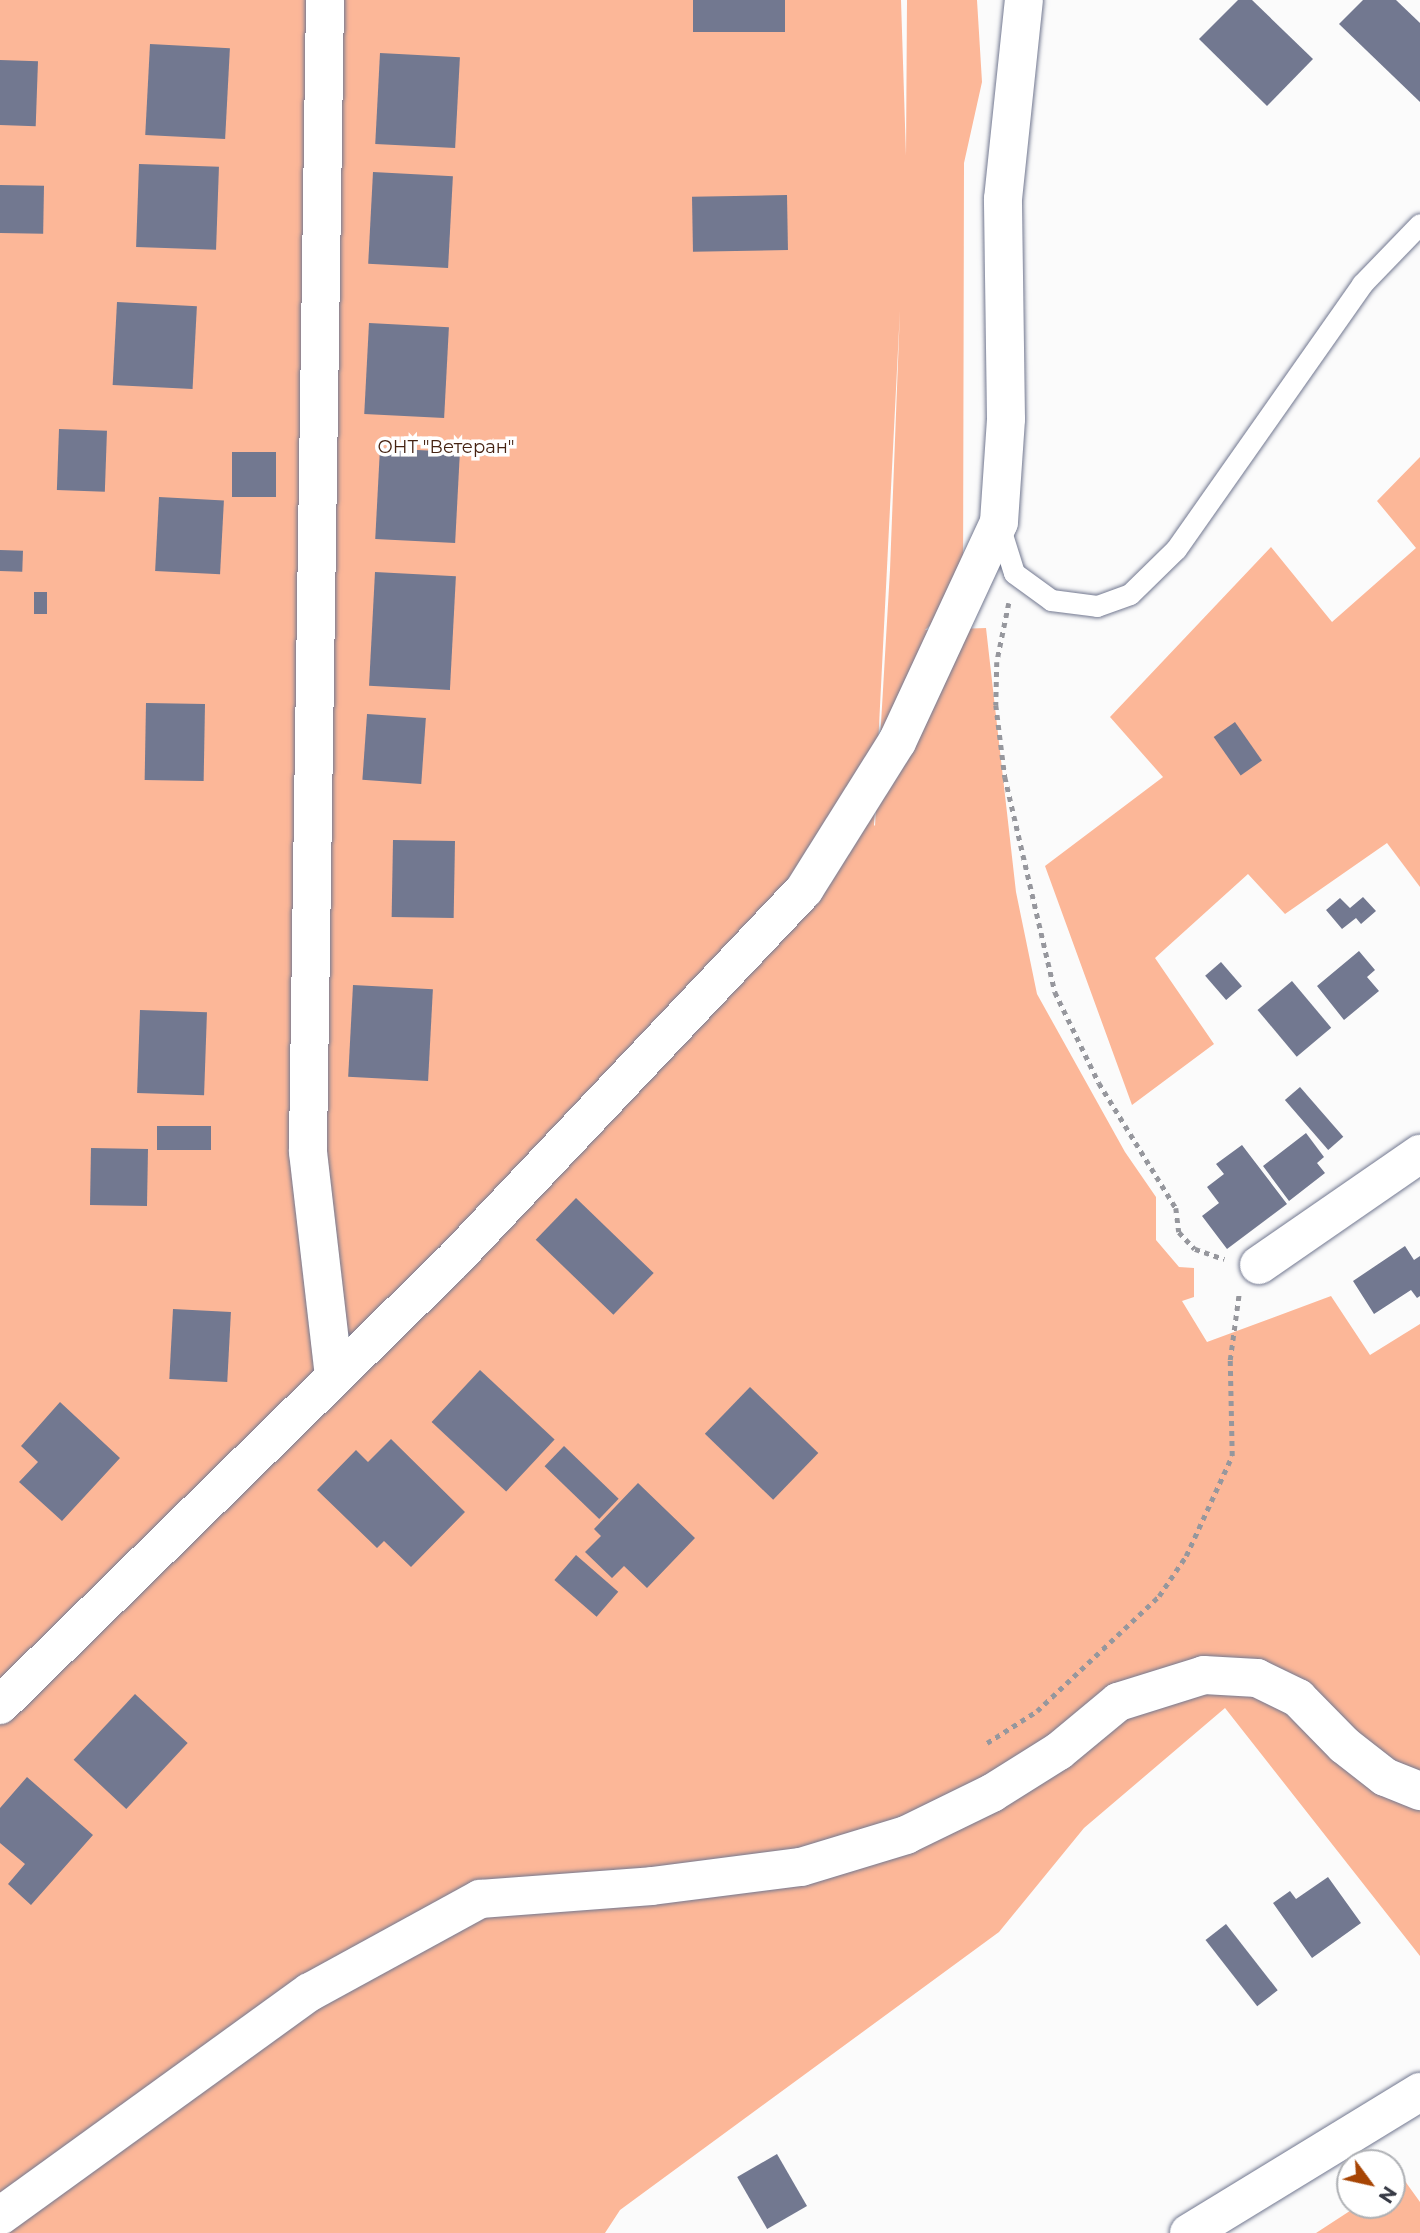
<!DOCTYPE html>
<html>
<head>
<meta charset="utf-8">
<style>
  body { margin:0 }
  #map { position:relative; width:1420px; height:2233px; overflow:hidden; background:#fbfbfb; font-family:Montserrat,sans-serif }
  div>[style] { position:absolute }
  .green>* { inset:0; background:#fcb798 }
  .building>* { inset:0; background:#727890; transform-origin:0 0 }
  .path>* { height:4.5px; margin-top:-2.25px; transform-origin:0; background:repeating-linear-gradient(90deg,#96979d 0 5px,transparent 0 10px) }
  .roads { filter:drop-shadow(0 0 2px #727890) drop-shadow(0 0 2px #727890) }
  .lane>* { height:21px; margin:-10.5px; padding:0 10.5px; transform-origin:10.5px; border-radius:10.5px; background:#fff }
  .street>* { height:38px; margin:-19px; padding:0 19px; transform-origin:19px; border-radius:19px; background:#fff }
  span { translate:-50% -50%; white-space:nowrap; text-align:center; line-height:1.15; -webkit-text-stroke:7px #fff; paint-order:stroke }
  .park-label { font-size:18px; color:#462312 }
  .north { position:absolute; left:1336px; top:2149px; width:70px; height:70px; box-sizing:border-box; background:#fff; border:2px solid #afb1b5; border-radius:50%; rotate:123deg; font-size:19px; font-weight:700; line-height:28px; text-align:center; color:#383b46 }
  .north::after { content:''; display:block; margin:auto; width:24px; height:32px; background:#a74504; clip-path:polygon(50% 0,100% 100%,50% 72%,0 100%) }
</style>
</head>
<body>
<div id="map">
  <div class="green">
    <i style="clip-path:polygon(evenodd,0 0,901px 0,906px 156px,907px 0,977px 0,982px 82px,964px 163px,963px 596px,925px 630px,986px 628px,1016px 892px,1037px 994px,1125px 1152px,1156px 1197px,1156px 1240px,1179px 1267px,1194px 1268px,1194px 1297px,1182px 1301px,1207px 1342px,1331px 1296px,1370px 1355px,1420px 1324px,1420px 1956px,1225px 1708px,1084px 1828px,999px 1932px,620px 2210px,605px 2233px,0 2233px,0 0,900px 310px,890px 570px,875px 826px,874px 825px,900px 310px)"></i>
    <i style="clip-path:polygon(1420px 457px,1420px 887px,1387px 843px,1285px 914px,1248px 874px,1155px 958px,1214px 1044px,1132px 1105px,1045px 866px,1163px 777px,1110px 717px,1271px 547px,1332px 622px,1416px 548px,1377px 501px)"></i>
    <i style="clip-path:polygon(1402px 2177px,1420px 2202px,1420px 2233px,1316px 2233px,1359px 2205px,1392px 2205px,1392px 2183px)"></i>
  </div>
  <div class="building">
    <i style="left:693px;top:0;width:92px;height:32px"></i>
    <i style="clip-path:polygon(1238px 0,1252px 0,1313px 59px,1267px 106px,1199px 39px)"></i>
    <i style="clip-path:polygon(1363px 0,1396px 0,1420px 23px,1420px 102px,1339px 24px)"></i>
    <i style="left:150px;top:44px;width:80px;height:91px;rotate:3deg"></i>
    <i style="left:380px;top:53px;width:80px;height:91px;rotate:3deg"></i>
    <i style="left:0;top:60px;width:38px;height:65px;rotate:2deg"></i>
    <i style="left:139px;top:164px;width:80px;height:83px;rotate:2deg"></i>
    <i style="left:373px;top:172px;width:80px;height:92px;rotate:3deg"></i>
    <i style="left:0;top:185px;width:44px;height:48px;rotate:1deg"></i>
    <i style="left:787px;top:195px;width:55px;height:95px;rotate:89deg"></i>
    <i style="left:117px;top:302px;width:80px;height:83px;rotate:3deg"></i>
    <i style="left:369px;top:323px;width:80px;height:91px;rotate:3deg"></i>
    <i style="left:59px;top:429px;width:48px;height:61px;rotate:2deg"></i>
    <i style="left:380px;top:448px;width:80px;height:91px;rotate:3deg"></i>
    <i style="left:232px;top:452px;width:44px;height:45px"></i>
    <i style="left:159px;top:497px;width:65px;height:74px;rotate:3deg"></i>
    <i style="left:0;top:550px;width:23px;height:21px;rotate:2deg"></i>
    <i style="left:375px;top:572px;width:81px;height:114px;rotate:3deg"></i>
    <i style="left:34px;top:592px;width:13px;height:22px"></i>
    <i style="left:146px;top:703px;width:59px;height:77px;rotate:1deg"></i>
    <i style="left:367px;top:714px;width:59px;height:66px;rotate:4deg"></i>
    <i style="left:1235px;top:722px;width:47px;height:26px;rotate:55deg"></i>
    <i style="left:393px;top:840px;width:62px;height:77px;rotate:1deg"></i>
    <i style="clip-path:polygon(1363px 897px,1376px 911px,1361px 924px,1356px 918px,1342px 929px,1326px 910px,1340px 898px,1350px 908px)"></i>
    <i style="clip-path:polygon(1359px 951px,1375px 970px,1367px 977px,1379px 991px,1344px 1020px,1317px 986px)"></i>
    <i style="left:1221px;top:962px;width:32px;height:21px;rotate:49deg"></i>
    <i style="left:1292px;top:981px;width:61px;height:45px;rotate:50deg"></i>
    <i style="left:353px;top:985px;width:80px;height:92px;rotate:3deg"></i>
    <i style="left:140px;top:1010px;width:67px;height:83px;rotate:2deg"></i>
    <i style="left:1300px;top:1087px;width:66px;height:20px;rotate:49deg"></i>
    <i style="left:157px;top:1126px;width:54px;height:24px"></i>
    <i style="clip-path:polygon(1306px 1133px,1324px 1157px,1317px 1163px,1325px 1173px,1289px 1201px,1263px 1166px)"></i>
    <i style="clip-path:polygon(1242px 1145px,1287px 1204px,1227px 1249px,1202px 1216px,1219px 1203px,1207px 1187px,1224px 1174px,1216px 1164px)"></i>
    <i style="left:91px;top:1148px;width:57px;height:57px;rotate:1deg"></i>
    <i style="left:576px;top:1198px;width:108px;height:58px;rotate:44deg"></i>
    <i style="clip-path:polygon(1405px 1246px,1414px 1260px,1420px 1256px,1420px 1296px,1417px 1298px,1411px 1290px,1374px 1314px,1353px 1281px)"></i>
    <i style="left:173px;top:1309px;width:58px;height:70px;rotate:3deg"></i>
    <i style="left:480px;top:1370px;width:102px;height:71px;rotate:43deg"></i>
    <i style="left:750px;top:1387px;width:95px;height:65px;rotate:44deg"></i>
    <i style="clip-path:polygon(60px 1402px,120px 1458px,62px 1521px,19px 1482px,38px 1462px,21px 1446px)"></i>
    <i style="clip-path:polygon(391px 1439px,465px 1512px,411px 1567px,384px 1541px,377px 1548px,317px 1490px,356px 1450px,368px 1462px)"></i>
    <i style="left:564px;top:1446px;width:76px;height:28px;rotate:44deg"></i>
    <i style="clip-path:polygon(638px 1483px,695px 1538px,647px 1588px,624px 1566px,612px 1578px,585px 1552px,601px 1536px,594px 1529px)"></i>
    <i style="left:576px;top:1555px;width:56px;height:33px;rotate:41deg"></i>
    <i style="left:135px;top:1694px;width:72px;height:90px;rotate:43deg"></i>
    <i style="clip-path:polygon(27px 1777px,93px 1835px,31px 1905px,8px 1884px,25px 1864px,0 1843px,0 1808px)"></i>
    <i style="clip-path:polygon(1328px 1877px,1361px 1923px,1312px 1958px,1273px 1903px,1290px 1891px,1296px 1899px)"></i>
    <i style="left:1226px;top:1924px;width:84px;height:26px;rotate:52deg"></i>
    <i style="left:777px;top:2154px;width:60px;height:46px;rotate:60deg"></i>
  </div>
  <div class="path">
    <i style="left:1009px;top:603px;width:60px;rotate:101.5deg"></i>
    <i style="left:997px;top:662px;width:43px;rotate:91.3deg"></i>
    <i style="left:996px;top:705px;width:73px;rotate:82.9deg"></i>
    <i style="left:1005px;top:777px;width:221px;rotate:76.9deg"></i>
    <i style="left:1055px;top:992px;width:101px;rotate:64.2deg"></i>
    <i style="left:1099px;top:1083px;width:147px;rotate:58.4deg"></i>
    <i style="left:1176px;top:1208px;width:24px;rotate:83deg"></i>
    <i style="left:1179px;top:1232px;width:23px;rotate:47deg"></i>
    <i style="left:1195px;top:1249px;width:31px;rotate:19deg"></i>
    <i style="left:987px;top:1743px;width:59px;rotate:-32.6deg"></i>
    <i style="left:1037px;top:1711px;width:168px;rotate:-43.3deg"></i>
    <i style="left:1159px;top:1596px;width:48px;rotate:-56deg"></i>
    <i style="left:1186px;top:1556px;width:110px;rotate:-65.3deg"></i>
    <i style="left:1232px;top:1456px;width:96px;rotate:-91.2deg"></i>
    <i style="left:1230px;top:1360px;width:68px;rotate:-82.3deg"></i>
  </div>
  <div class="roads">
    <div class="lane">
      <i style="left:999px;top:525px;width:50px;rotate:72.6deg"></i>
      <i style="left:1014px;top:573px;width:46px;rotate:36.1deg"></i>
      <i style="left:1051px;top:600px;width:46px;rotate:7.4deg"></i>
      <i style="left:1097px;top:606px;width:35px;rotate:-20deg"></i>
      <i style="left:1130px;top:594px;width:64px;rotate:-44.4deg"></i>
      <i style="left:1176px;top:549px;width:324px;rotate:-54.9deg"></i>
      <i style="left:1362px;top:284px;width:83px;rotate:-46deg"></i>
    </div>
    <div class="street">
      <i style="left:325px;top:0;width:1152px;rotate:90.85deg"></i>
      <i style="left:308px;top:1152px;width:226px;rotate:83.4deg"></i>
      <i style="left:1259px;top:1265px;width:196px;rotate:-34.6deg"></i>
      <i style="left:0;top:1705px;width:634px;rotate:-44.43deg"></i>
      <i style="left:453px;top:1261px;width:511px;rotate:-46.59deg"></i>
      <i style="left:804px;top:890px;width:175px;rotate:-57.9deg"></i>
      <i style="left:897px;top:742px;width:242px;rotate:-65.1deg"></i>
      <i style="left:999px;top:522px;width:103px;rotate:-86.1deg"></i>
      <i style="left:1006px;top:419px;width:220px;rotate:-90.8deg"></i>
      <i style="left:1003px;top:199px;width:200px;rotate:-84deg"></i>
      <i style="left:0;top:2216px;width:382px;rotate:-35.9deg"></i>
      <i style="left:310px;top:1992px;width:194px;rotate:-28.7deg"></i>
      <i style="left:480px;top:1899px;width:172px;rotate:-4.3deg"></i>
      <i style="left:652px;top:1886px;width:150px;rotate:-7.3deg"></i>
      <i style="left:801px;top:1867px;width:110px;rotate:-16.9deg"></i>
      <i style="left:906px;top:1835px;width:96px;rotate:-26deg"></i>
      <i style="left:992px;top:1793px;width:79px;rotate:-32.1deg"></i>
      <i style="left:1059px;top:1751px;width:77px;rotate:-39.7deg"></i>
      <i style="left:1118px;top:1702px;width:90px;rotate:-17.4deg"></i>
      <i style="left:1204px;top:1675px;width:53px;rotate:3.2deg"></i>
      <i style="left:1257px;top:1678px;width:46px;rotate:26deg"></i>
      <i style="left:1298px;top:1698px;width:66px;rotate:45.6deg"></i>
      <i style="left:1344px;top:1745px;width:52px;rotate:38deg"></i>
      <i style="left:1385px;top:1777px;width:38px;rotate:22deg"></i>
      <i style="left:1189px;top:2233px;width:271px;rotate:-31.4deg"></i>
    </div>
  </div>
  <div class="park-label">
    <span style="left:446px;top:447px">ОНТ "Ветеран"</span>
  </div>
  <div class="north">N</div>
</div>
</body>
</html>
